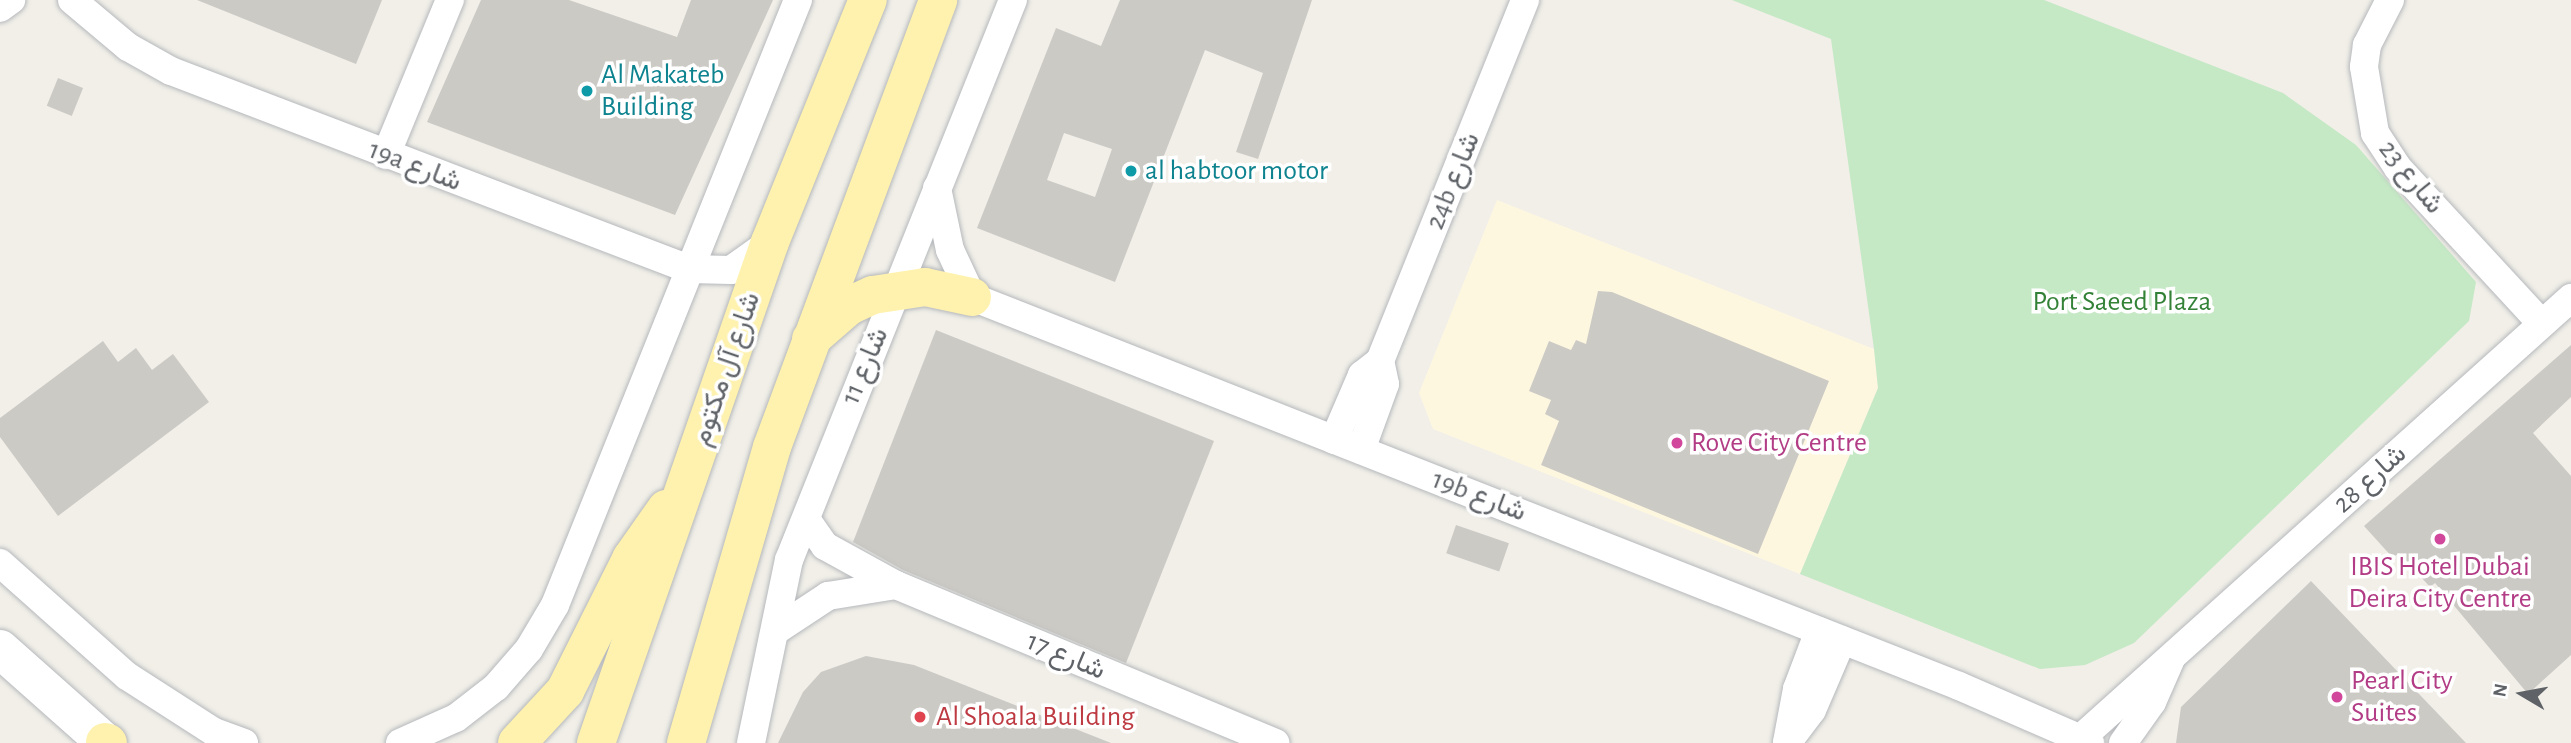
<!DOCTYPE html>
<html>
<head>
<meta charset="utf-8">
<style>
  body { margin:0 }
  #map { position:relative; width:2571px; height:743px; overflow:hidden; background:#f1efe8; font-family:"Alegreya Sans",Vazirmatn,sans-serif }
  div>[style] { position:absolute }
  .commercial>* { inset:0; background:#fef7e0 }
  .green>* { inset:0; background:#c5e8c5 }
  .building>* { inset:0; background:#cccac5; transform-origin:0 0 }
  .roads { filter:drop-shadow(0 0 2px #b5b8bc) drop-shadow(0 0 2px #b5b8bc) }
  .minor>* { height:28px; margin:-14px; padding:0 14px; transform-origin:14px; border-radius:14px; background:#fff }
  .secondary>* { height:38px; margin:-19px; padding:0 19px; transform-origin:19px; border-radius:19px; background:#fff }
  .primary>* { height:38px; margin:-19px; padding:0 19px; transform-origin:19px; border-radius:19px; background:#fff2af }
  .dots>* { width:19px; height:19px; translate:-50% -50%; box-sizing:border-box; border:4px solid #fff; border-radius:50% }
  span { translate:-50% -50%; white-space:nowrap; text-align:center; line-height:1.15; -webkit-text-stroke:7px #fff; paint-order:stroke }
  .culture-label { font-size:28px; color:#0d838f }
  .left { translate:0 -50%; text-align:left }
  .street-label { font-size:28px; color:#5f6368 }
  .park-label { font-size:28px; color:#348238 }
  .hotel-label { font-size:28px; color:#b23c85 }
  .health-label { font-size:28px; color:#be3a42 }
  .north { position:absolute; left:2487px; top:659px; width:70px; height:70px; -webkit-text-stroke:5px #fff; paint-order:stroke; rotate:280deg; font-size:19px; font-weight:700; line-height:28px; text-align:center; color:#5f6368 }
  .north::after { content:''; display:block; margin:auto; width:24px; height:32px; background:#5f6368; clip-path:polygon(50% 0,100% 100%,50% 72%,0 100%) }
</style>
</head>
<body>
<div id="map">
  <div class="commercial">
    <i style="clip-path:polygon(1497px 200px,1874px 349px,1878px 388px,1800px 574px,1433px 429px,1419px 393px)"></i>
  </div>
  <div class="green">
    <i style="clip-path:polygon(1732px 0,2044px 0,2283px 93px,2356px 145px,2476px 282px,2469px 321px,2134px 643px,2085px 665px,2040px 669px,1800px 574px,1878px 388px,1874px 349px,1831px 39px)"></i>
  </div>
  <div class="building">
    <i style="clip-path:polygon(197px 0,382px 0,356px 64px)"></i>
    <i style="clip-path:polygon(481px 0,569px 0,677px 37px,691px 0,773px 0,675px 215px,427px 122px)"></i>
    <i style="clip-path:polygon(evenodd,1120px 0,1312px 0,1258px 159px,1236px 152px,1263px 73px,1205px 50px,1115px 282px,977px 228px,1056px 28px,1101px 46px,1120px 0,1064px 133px,1112px 149px,1095px 197px,1047px 180px,1064px 133px)"></i>
    <i style="left:58px;top:78px;width:27px;height:30px;rotate:22deg"></i>
    <i style="clip-path:polygon(1598px 291px,1612px 292px,1829px 381px,1758px 554px,1541px 465px,1559px 421px,1545px 414px,1551px 400px,1529px 391px,1549px 341px,1571px 350px,1576px 340px,1586px 344px)"></i>
    <i style="clip-path:polygon(936px 330px,1214px 441px,1126px 663px,903px 570px,853px 542px)"></i>
    <i style="clip-path:polygon(103px 341px,118px 362px,136px 348px,152px 370px,173px 354px,209px 402px,58px 516px,0 437px,0 418px)"></i>
    <i style="clip-path:polygon(2571px 345px,2571px 397px,2533px 433px,2571px 476px,2571px 655px,2528px 694px,2435px 583px,2430px 587px,2399px 553px,2393px 558px,2364px 526px)"></i>
    <i style="left:1456px;top:525px;width:56px;height:30px;rotate:19deg"></i>
    <i style="clip-path:polygon(2311px 581px,2398px 672px,2466px 743px,2176px 743px,2181px 707px)"></i>
    <i style="clip-path:polygon(866px 656px,914px 665px,1111px 743px,778px 743px,803px 692px,821px 672px)"></i>
  </div>
  <div class="roads">
    <div class="minor">
      <i style="left:72px;top:0;width:73px;rotate:40deg"></i>
      <i style="left:128px;top:47px;width:49px;rotate:29.2deg"></i>
      <i style="left:171px;top:71px;width:555px;rotate:20.92deg"></i>
      <i style="left:689px;top:269px;width:42px;rotate:1.4deg"></i>
      <i style="left:731px;top:270px;width:47px;rotate:-35.4deg"></i>
      <i style="left:2390px;top:0;width:51px;rotate:117.1deg"></i>
      <i style="left:2367px;top:45px;width:22px;rotate:98deg"></i>
      <i style="left:2364px;top:67px;width:67px;rotate:80.5deg"></i>
      <i style="left:2375px;top:133px;width:42px;rotate:56.7deg"></i>
      <i style="left:2398px;top:168px;width:212px;rotate:47.3deg"></i>
      <i style="left:0;top:8px;width:14px;rotate:-36deg"></i>
      <i style="left:386px;top:155px;width:168px;rotate:-67.6deg"></i>
      <i style="left:937px;top:188px;width:63px;rotate:78.2deg"></i>
      <i style="left:950px;top:250px;width:52px;rotate:64.9deg"></i>
      <i style="left:972px;top:297px;width:1061px;rotate:21.51deg"></i>
      <i style="left:1959px;top:686px;width:143px;rotate:23.5deg"></i>
      <i style="left:1334px;top:440px;width:71px;rotate:-66.7deg"></i>
      <i style="left:1362px;top:375px;width:23px;rotate:-38deg"></i>
      <i style="left:1380px;top:361px;width:389px;rotate:-68.1deg"></i>
      <i style="left:1361px;top:450px;width:70px;rotate:-70deg"></i>
      <i style="left:1385px;top:384px;width:24px;rotate:-102deg"></i>
      <i style="left:806px;top:519px;width:33px;rotate:55deg"></i>
      <i style="left:825px;top:546px;width:81px;rotate:28.8deg"></i>
      <i style="left:896px;top:585px;width:411px;rotate:22.6deg"></i>
      <i style="left:0;top:563px;width:170px;rotate:41.7deg"></i>
      <i style="left:127px;top:676px;width:103px;rotate:32.8deg"></i>
      <i style="left:214px;top:732px;width:32px;rotate:20deg"></i>
      <i style="left:775px;top:631px;width:64px;rotate:-33.4deg"></i>
      <i style="left:828px;top:596px;width:69px;rotate:-9.2deg"></i>
      <i style="left:2081px;top:738px;width:659px;rotate:-41.92deg"></i>
      <i style="left:1787px;top:742px;width:54px;rotate:-79.3deg"></i>
      <i style="left:1797px;top:689px;width:62px;rotate:-69.2deg"></i>
      <i style="left:400px;top:743px;width:61px;rotate:-24.1deg"></i>
      <i style="left:456px;top:718px;width:51px;rotate:-37.8deg"></i>
      <i style="left:496px;top:687px;width:50px;rotate:-49deg"></i>
      <i style="left:529px;top:649px;width:51px;rotate:-59.4deg"></i>
      <i style="left:555px;top:605px;width:652px;rotate:-68.12deg"></i>
      <i style="left:751px;top:743px;width:187px;rotate:-78.3deg"></i>
      <i style="left:789px;top:560px;width:603px;rotate:-68.2deg"></i>
      <i style="left:1787px;top:743px;width:41px;rotate:-52.9deg"></i>
      <i style="left:1812px;top:710px;width:76px;rotate:-66.8deg"></i>
      <i style="left:2123px;top:743px;width:50px;rotate:-54.7deg"></i>
      <i style="left:2152px;top:702px;width:45px;rotate:-66.3deg"></i>
    </div>
    <div class="secondary">
      <i style="left:0;top:649px;width:142px;rotate:41.6deg"></i>
    </div>
    <div class="primary">
      <i style="left:811px;top:339px;width:50px;rotate:-41deg"></i>
      <i style="left:849px;top:306px;width:26px;rotate:-25deg"></i>
      <i style="left:873px;top:295px;width:53px;rotate:-8.7deg"></i>
      <i style="left:925px;top:287px;width:48px;rotate:12deg"></i>
      <i style="left:105px;top:742px;width:3px;rotate:18deg"></i>
      <i style="left:517px;top:743px;width:71px;rotate:-47.3deg"></i>
      <i style="left:565px;top:691px;width:148px;rotate:-63.4deg"></i>
      <i style="left:631px;top:559px;width:61px;rotate:-55deg"></i>
      <i style="left:596px;top:743px;width:530px;rotate:-70.85deg"></i>
      <i style="left:770px;top:242px;width:261px;rotate:-68deg"></i>
      <i style="left:686px;top:743px;width:308px;rotate:-73.8deg"></i>
      <i style="left:772px;top:447px;width:477px;rotate:-69.6deg"></i>
    </div>
  </div>
  <div class="dots">
    <i style="left:587px;top:91px;background:#0f9aa8"></i>
    <i style="left:1131px;top:171px;background:#0f9aa8"></i>
    <i style="left:1677px;top:443px;background:#d1479c"></i>
    <i style="left:2440px;top:539px;background:#d1479c"></i>
    <i style="left:2337px;top:697px;background:#d1479c"></i>
    <i style="left:920px;top:717px;background:#e0444e"></i>
  </div>
  <div class="culture-label">
    <span class="left" style="left:601px;top:91px">Al Makateb<br>Building</span>
    <span class="left" style="left:1145px;top:171px">al habtoor motor</span>
  </div>
  <div class="street-label">
    <span style="left:415px;top:166px;rotate:21deg">19a شارع</span>
    <span style="left:2411px;top:177px;rotate:51deg">شارع 23</span>
    <span style="left:1453px;top:181px;rotate:-68deg">24b شارع</span>
    <span style="left:865px;top:366px;rotate:-67deg">شارع 11</span>
    <span style="left:726px;top:369px;rotate:-71deg">شارع آل مكتوم</span>
    <span style="left:2370px;top:479px;rotate:-42deg">شارع 28</span>
    <span style="left:1479px;top:496px;rotate:21deg">19b شارع</span>
    <span style="left:1066px;top:656px;rotate:23deg">شارع 17</span>
  </div>
  <div class="park-label">
    <span style="left:2122px;top:302px">Port Saeed Plaza</span>
  </div>
  <div class="hotel-label">
    <span class="left" style="left:1691px;top:443px">Rove City Centre</span>
    <span style="left:2440px;top:583px">IBIS Hotel Dubai<br>Deira City Centre</span>
    <span class="left" style="left:2351px;top:697px">Pearl City<br>Suites</span>
  </div>
  <div class="health-label">
    <span class="left" style="left:936px;top:717px">Al Shoala Building</span>
  </div>
  <div class="north">N</div>
</div>
</body>
</html>
